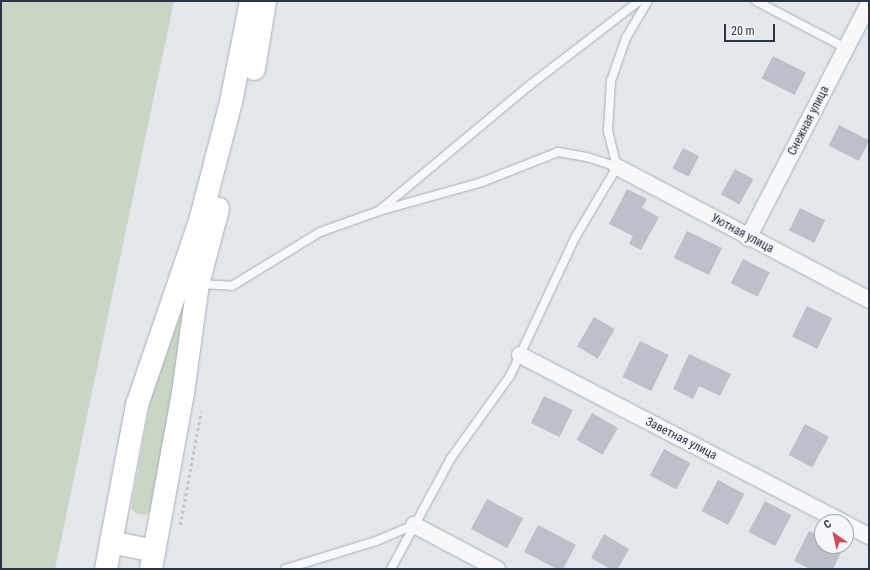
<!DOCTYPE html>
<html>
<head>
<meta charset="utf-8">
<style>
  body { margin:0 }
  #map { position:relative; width:870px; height:570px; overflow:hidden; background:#e4e7ec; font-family:"Roboto Condensed",sans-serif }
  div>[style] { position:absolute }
  .green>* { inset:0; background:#c9d6c5 }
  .building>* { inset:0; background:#bbc0ca; transform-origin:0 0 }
  .path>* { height:2.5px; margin-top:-1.25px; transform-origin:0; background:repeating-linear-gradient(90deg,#c2c5cb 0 3px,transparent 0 6px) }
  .roads { filter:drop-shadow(0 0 1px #a9aeb7) drop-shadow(0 0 1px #a9aeb7) }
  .service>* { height:8px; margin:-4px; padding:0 4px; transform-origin:4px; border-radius:4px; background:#f7f8fa }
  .minor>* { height:16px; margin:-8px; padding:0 8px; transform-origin:8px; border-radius:8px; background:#f7f8fa }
  .primary>* { height:22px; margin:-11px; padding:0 11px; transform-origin:11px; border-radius:11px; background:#fff }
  span { translate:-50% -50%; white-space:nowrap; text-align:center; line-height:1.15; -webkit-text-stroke:4px #f4f6f9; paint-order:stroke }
  .street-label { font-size:12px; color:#2b3445 }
  .frame { position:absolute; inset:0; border:2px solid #2b3445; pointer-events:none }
  .north { position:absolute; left:814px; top:514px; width:40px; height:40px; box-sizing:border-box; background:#f4f6f9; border:1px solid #a4a8b1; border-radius:50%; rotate:326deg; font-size:11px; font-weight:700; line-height:16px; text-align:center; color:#2b3445 }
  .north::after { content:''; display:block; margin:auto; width:14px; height:18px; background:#d1495b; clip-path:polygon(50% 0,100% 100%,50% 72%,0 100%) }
  .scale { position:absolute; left:724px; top:24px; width:51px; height:18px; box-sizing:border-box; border:2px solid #2b3445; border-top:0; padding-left:5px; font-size:12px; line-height:14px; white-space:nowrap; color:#2b3445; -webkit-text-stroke:3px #f4f6f9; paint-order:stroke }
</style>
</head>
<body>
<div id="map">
  <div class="green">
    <i style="clip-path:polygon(1px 1px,174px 1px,55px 569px,1px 569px)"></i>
    <i style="clip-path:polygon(195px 258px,152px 510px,145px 515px,137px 514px,131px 508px,154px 382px)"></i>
  </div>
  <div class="building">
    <i style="left:773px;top:56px;width:37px;height:25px;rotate:27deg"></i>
    <i style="left:839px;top:125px;width:34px;height:23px;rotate:27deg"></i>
    <i style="left:683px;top:148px;width:18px;height:23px;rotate:27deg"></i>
    <i style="left:735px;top:169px;width:21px;height:29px;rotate:29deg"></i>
    <i style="clip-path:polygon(627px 189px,647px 199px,642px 208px,659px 217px,641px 250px,629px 244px,633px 236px,609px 224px)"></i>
    <i style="left:800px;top:208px;width:28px;height:25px;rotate:26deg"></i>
    <i style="left:687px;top:231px;width:39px;height:30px;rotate:26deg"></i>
    <i style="left:743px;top:259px;width:30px;height:27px;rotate:27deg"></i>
    <i style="left:807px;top:306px;width:28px;height:34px;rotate:26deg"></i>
    <i style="left:594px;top:317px;width:24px;height:34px;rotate:30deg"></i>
    <i style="left:640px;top:341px;width:32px;height:40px;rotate:26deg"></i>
    <i style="clip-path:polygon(689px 354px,731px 374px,720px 396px,699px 386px,693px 399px,673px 389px)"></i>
    <i style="left:544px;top:396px;width:32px;height:30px;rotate:26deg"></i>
    <i style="left:592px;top:413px;width:30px;height:31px;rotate:30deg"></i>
    <i style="left:805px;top:424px;width:27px;height:35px;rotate:28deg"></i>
    <i style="left:664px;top:449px;width:30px;height:30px;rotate:28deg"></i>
    <i style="left:718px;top:480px;width:30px;height:35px;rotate:28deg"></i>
    <i style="left:487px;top:499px;width:41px;height:34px;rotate:28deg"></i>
    <i style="left:765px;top:501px;width:30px;height:35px;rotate:28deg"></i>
    <i style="clip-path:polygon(538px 525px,576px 545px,563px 569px,557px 569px,524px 552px)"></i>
    <i style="clip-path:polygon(809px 531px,822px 537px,822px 546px,843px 548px,833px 569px,810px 569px,794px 561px)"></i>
    <i style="clip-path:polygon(604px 534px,629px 549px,618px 569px,610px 569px,591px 558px)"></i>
  </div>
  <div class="path">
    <i style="left:180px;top:525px;width:115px;rotate:-79.5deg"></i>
  </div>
  <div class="roads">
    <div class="service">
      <i style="left:756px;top:1px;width:102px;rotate:27.6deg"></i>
      <i style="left:381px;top:209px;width:194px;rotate:-39.8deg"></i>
      <i style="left:530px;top:85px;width:138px;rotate:-37.6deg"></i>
      <i style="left:198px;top:284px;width:34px;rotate:3deg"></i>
      <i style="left:232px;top:286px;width:103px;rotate:-31.5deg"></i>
      <i style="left:320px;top:232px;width:63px;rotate:-19.6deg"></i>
      <i style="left:379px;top:211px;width:107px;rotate:-15.7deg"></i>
      <i style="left:482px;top:182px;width:82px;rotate:-21.5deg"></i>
      <i style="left:558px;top:152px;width:29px;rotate:10deg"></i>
      <i style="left:587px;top:157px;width:32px;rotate:18deg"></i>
      <i style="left:285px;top:569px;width:95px;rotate:-17.1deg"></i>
      <i style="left:376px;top:541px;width:41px;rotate:-22.8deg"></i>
      <i style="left:391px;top:569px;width:126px;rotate:-61.6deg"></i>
      <i style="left:451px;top:458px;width:101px;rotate:-54.3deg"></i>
      <i style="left:510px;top:376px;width:155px;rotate:-64.8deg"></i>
      <i style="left:576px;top:236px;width:80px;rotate:-59.3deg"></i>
      <i style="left:617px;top:167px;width:38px;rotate:-104deg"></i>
      <i style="left:608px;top:130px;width:49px;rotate:-86.5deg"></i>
      <i style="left:611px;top:81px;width:46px;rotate:-70.8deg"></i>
      <i style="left:626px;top:38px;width:43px;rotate:-59.3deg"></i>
    </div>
    <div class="minor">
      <i style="left:617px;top:167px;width:285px;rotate:27.8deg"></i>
      <i style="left:748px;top:238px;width:263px;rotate:-62.7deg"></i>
      <i style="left:520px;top:355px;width:363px;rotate:27.4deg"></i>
      <i style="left:846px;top:524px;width:26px;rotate:28deg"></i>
      <i style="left:414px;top:525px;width:94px;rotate:27.9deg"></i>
    </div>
    <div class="primary">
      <i style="left:254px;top:69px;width:69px;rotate:-80.8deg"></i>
      <i style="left:111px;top:542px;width:44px;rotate:11.8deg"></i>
      <i style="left:106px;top:569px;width:167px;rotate:-79.3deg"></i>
      <i style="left:137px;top:405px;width:194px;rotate:-71.1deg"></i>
      <i style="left:200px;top:221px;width:123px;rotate:-75.4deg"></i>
      <i style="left:231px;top:102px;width:103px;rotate:-78.8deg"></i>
      <i style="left:151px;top:569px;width:179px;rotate:-79.7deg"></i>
      <i style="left:183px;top:393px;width:110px;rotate:-82.2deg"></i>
      <i style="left:198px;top:284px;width:78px;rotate:-75.1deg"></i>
    </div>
  </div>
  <div class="street-label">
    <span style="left:809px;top:121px;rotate:-63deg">Снежная улица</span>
    <span style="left:742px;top:234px;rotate:28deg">Уютная улица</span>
    <span style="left:681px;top:439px;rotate:27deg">Заветная улица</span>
  </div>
  <div class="frame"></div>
  <div class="north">С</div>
  <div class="scale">20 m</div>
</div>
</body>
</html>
